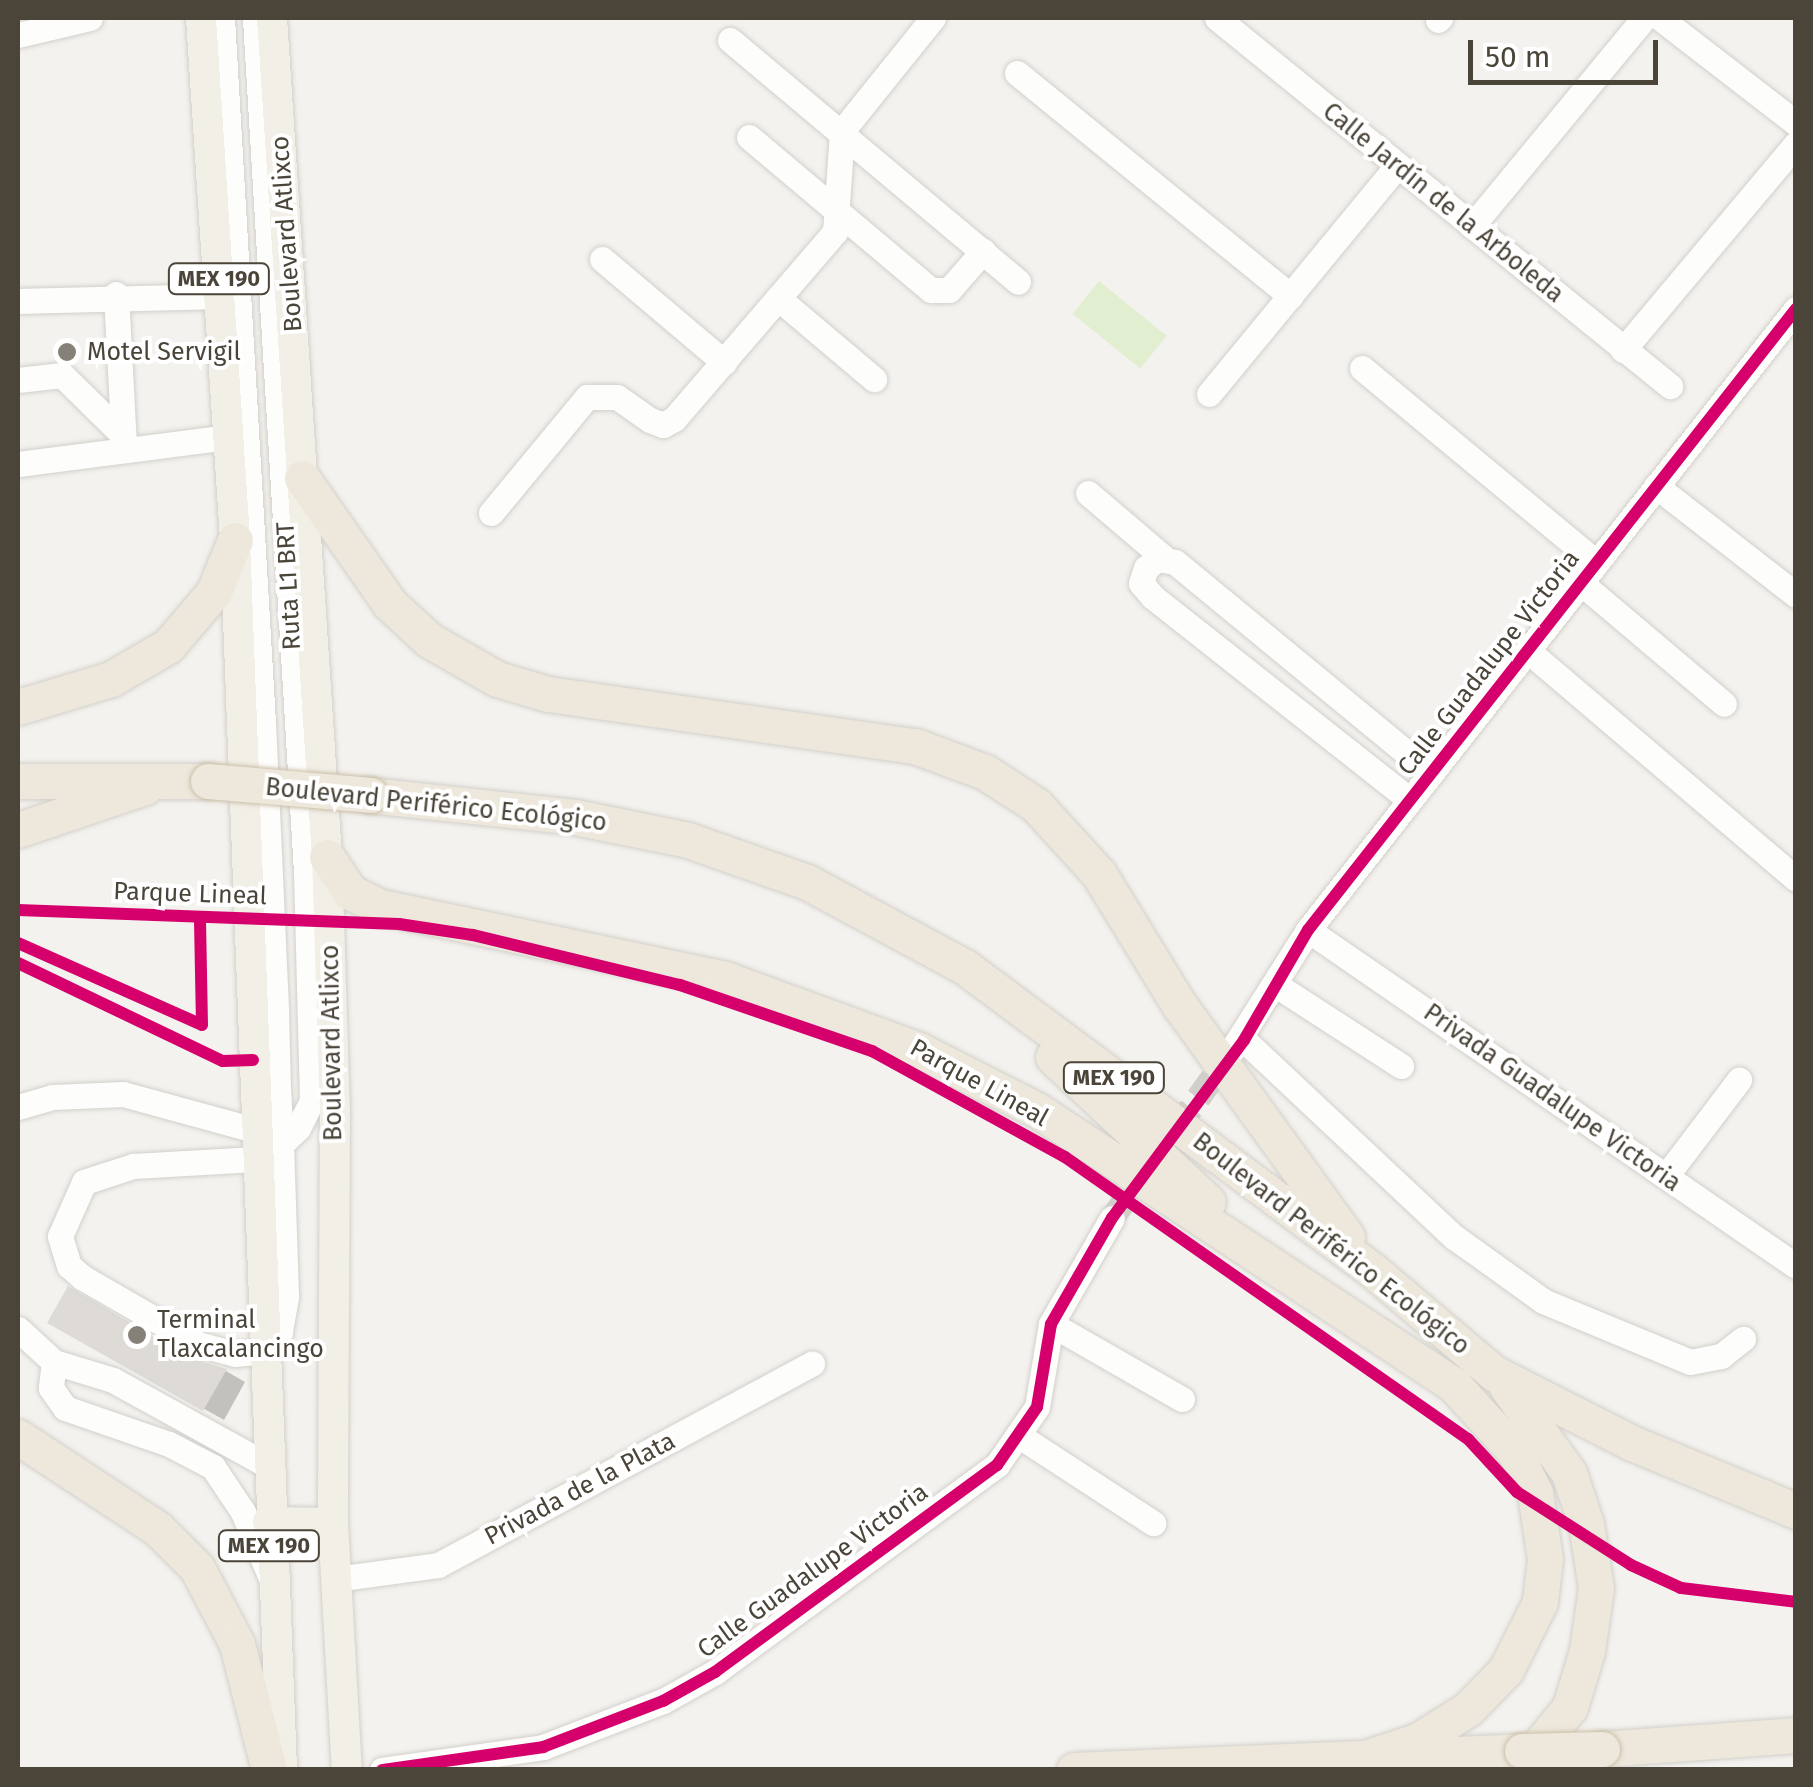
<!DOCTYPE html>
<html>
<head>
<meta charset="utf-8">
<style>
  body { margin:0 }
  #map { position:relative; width:1813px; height:1787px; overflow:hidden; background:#f4f2ee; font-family:"Fira Sans",sans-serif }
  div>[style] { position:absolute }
  .green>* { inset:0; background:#e1eecf; transform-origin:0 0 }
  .shadow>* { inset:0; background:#0003 }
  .building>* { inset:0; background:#dedbd6 }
  .minor-tunnel>* { height:25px; margin-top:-12.5px; transform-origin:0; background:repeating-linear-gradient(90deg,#d2cfca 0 25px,transparent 0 37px) }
  .roads { filter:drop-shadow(0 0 2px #d2d0cb) drop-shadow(0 0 2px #d2d0cb) }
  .minor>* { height:25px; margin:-12.5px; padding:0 12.5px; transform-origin:12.5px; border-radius:12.5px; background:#fdfdfc }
  .major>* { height:30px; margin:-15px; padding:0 15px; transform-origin:15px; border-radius:15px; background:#f2efe6 }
  .highway>* { height:35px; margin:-17.5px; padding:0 17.5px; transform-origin:17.5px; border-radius:17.5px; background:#ede8db }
  .bridges { filter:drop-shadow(0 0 2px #ccbfa9) drop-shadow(0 0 2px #ccbfa9) }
  .highway-bridge>* { height:35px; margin:-17.5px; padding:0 17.5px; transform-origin:17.5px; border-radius:17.5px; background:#ede8db }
  .cycleway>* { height:12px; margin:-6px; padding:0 6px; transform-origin:6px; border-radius:6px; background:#d6006c }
  .dots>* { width:28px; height:28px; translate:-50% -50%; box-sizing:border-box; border:5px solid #fff; border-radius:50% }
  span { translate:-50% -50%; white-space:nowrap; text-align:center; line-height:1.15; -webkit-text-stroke:8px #fff; paint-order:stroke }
  .shield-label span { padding:2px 8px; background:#fff; border:2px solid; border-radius:8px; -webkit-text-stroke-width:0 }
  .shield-label { font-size:22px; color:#4b4439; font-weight:700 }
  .street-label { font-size:25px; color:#4b4439 }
  .poi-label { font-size:25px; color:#4b4439 }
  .left { translate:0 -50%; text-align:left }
  .frame { position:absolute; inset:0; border:20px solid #4b4439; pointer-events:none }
  .scale { position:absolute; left:1468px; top:40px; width:190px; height:45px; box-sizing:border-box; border:5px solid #4b4439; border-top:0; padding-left:12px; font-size:30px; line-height:35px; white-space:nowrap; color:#4b4439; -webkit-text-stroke:8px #fff; paint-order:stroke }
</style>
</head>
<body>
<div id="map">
  <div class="green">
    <i style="left:1099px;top:281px;width:87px;height:42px;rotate:39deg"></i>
  </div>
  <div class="shadow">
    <i style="clip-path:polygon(50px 1322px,226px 1371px,245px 1382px,224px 1420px)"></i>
  </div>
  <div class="building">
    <i style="clip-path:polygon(68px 1286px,190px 1358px,227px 1369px,203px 1411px,47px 1323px)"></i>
  </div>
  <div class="minor-tunnel">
    <i style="left:1112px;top:1218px;width:203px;rotate:-54.4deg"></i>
  </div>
  <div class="roads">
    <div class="minor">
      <i style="left:222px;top:18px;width:705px;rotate:86.67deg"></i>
      <i style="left:263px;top:722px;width:290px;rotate:87.4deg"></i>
      <i style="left:276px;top:1012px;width:76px;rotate:88.5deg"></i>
      <i style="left:278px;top:1088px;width:56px;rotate:86.9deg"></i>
      <i style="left:281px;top:1144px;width:153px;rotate:88.1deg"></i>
      <i style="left:286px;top:1297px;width:36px;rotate:100deg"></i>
      <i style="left:280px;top:1332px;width:24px;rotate:128deg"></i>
      <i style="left:265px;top:1351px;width:30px;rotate:174deg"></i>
      <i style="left:235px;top:1354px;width:38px;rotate:-165deg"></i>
      <i style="left:198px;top:1344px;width:133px;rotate:-150.1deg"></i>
      <i style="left:83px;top:1278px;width:18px;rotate:-139deg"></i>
      <i style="left:69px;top:1266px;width:31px;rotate:-107deg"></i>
      <i style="left:60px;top:1236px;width:59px;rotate:-66deg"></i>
      <i style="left:84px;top:1182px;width:52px;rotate:-18.1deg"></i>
      <i style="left:133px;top:1166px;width:123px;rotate:-3.3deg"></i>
      <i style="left:256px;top:1159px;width:29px;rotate:-31deg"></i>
      <i style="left:281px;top:1144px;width:23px;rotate:-43deg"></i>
      <i style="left:298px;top:1128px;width:31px;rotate:-63deg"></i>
      <i style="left:312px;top:1100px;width:228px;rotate:-91.5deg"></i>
      <i style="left:306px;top:872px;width:856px;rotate:-93.42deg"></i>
      <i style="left:1217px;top:18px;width:584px;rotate:39.09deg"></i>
      <i style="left:1660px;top:18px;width:172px;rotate:37.7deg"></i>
      <i style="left:1438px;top:20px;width:3px;rotate:-45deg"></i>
      <i style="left:18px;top:35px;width:74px;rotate:-13.3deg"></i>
      <i style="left:730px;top:40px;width:376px;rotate:40deg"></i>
      <i style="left:1017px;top:73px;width:353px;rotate:39.2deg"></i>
      <i style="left:749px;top:137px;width:238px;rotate:40.1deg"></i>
      <i style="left:931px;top:290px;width:18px"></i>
      <i style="left:949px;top:290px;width:52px;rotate:-48.9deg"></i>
      <i style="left:1472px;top:226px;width:270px;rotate:-50.4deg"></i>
      <i style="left:602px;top:259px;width:160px;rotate:40.2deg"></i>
      <i style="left:116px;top:294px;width:155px;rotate:87deg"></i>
      <i style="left:778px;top:298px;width:126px;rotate:40.2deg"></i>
      <i style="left:18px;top:301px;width:202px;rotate:-1.4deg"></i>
      <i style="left:1623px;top:350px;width:269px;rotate:-50deg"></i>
      <i style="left:1362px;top:368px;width:304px;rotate:39.7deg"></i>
      <i style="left:18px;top:380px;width:44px;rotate:-6.5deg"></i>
      <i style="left:62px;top:375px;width:86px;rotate:44.5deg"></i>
      <i style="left:1209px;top:394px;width:296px;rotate:-50.5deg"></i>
      <i style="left:18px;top:464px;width:213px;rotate:-7.3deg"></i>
      <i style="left:1656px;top:486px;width:177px;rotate:37.9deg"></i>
      <i style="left:1088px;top:493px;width:100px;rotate:40.5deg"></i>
      <i style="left:491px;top:513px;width:151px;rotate:-50.4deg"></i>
      <i style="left:587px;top:397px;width:30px"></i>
      <i style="left:617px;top:397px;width:40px;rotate:34.9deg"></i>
      <i style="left:650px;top:420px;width:14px;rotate:21deg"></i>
      <i style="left:663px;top:425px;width:13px;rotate:-29deg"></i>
      <i style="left:674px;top:419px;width:247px;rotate:-49.3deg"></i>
      <i style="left:835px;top:232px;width:101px;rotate:-86deg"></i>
      <i style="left:842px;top:131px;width:145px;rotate:-51.2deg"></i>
      <i style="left:1581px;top:583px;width:187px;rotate:40.2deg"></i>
      <i style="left:1527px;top:650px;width:353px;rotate:40.4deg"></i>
      <i style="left:1410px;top:800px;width:328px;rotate:-141.7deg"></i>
      <i style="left:1153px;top:597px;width:18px;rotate:-131deg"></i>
      <i style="left:1141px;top:583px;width:16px;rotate:-72deg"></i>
      <i style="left:1146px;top:568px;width:14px;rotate:-39deg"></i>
      <i style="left:1157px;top:559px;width:18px;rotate:9deg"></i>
      <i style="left:1175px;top:562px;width:332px;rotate:39.5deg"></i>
      <i style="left:1308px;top:930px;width:592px;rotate:34.55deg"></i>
      <i style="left:1276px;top:985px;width:149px;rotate:32.9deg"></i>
      <i style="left:1244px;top:1040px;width:288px;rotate:43.2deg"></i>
      <i style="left:1454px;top:1237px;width:110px;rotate:35.7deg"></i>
      <i style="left:1543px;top:1301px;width:159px;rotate:22.5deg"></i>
      <i style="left:1690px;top:1362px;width:32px;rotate:-11deg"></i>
      <i style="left:1721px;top:1356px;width:28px;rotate:-38deg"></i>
      <i style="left:1230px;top:1053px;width:146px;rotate:-57.6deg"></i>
      <i style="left:1308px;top:930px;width:790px;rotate:-51.84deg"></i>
      <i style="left:18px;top:1107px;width:36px;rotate:-16deg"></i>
      <i style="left:53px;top:1097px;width:70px;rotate:-2.5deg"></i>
      <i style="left:123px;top:1094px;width:137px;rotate:15.3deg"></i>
      <i style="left:1666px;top:1176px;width:121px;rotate:-52.8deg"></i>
      <i style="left:1051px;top:1324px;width:151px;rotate:29.8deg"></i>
      <i style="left:18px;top:1329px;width:49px;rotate:42.5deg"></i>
      <i style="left:1021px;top:1437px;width:158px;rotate:33.1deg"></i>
      <i style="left:267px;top:1465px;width:176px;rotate:-151.1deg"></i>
      <i style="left:113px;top:1380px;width:62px;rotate:-163deg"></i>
      <i style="left:54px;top:1362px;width:26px;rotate:97deg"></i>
      <i style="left:51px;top:1388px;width:24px;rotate:55deg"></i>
      <i style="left:65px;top:1408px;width:110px;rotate:19.1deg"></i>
      <i style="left:169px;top:1444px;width:50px;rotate:27.6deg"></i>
      <i style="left:213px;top:1467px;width:54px;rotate:56.3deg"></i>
      <i style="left:243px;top:1512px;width:72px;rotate:67deg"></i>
      <i style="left:336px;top:1579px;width:103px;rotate:-7.8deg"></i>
      <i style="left:438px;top:1565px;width:425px;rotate:-28.3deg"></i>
      <i style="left:382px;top:1770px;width:163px;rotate:-8.1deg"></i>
      <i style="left:543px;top:1747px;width:129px;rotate:-21deg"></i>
      <i style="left:663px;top:1701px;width:60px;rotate:-29.1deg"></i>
      <i style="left:715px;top:1672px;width:350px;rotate:-36.3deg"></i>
      <i style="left:997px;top:1465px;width:70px;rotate:-55.4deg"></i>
      <i style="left:1037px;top:1407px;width:84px;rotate:-80.4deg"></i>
      <i style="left:1051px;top:1324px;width:122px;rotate:-60.1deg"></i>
    </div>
    <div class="major">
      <i style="left:201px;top:18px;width:523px;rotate:86.27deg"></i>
      <i style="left:235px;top:540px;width:1231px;rotate:87.81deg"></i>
      <i style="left:272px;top:18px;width:841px;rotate:86.25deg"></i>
      <i style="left:327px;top:857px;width:255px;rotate:88.2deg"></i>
      <i style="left:335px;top:1112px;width:411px;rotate:90.3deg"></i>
      <i style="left:333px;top:1523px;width:247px;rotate:86.8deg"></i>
      <i style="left:268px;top:1522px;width:65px;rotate:0.9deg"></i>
    </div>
    <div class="highway">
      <i style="left:302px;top:478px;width:154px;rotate:55.1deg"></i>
      <i style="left:390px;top:604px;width:53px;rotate:42.7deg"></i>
      <i style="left:429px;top:640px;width:78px;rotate:29.8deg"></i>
      <i style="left:497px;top:679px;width:53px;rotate:16.4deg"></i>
      <i style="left:548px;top:694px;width:371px;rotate:8.1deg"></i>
      <i style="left:915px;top:746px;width:75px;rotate:20.4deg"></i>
      <i style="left:985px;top:772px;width:61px;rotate:32.9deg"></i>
      <i style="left:1036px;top:805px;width:93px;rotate:47.6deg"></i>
      <i style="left:1099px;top:874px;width:155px;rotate:58.5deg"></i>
      <i style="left:1180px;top:1006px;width:285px;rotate:54.1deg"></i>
      <i style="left:18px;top:707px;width:97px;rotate:-16.8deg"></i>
      <i style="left:111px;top:679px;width:66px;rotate:-30.1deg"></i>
      <i style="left:168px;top:646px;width:71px;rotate:-49.6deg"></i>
      <i style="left:214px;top:592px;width:56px;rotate:-68deg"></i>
      <i style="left:18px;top:781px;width:190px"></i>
      <i style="left:370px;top:795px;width:206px;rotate:6.1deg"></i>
      <i style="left:575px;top:817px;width:115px;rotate:11.5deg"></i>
      <i style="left:688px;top:840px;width:126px;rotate:19.4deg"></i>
      <i style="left:807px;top:882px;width:179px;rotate:28.3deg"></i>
      <i style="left:965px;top:967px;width:507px;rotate:36.67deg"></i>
      <i style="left:1372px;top:1270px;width:160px;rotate:40.2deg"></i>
      <i style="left:1494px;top:1373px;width:155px;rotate:26.9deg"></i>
      <i style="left:1632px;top:1443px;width:178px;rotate:22.5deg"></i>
      <i style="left:18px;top:830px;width:134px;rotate:-18.7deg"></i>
      <i style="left:327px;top:857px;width:42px;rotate:56.7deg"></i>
      <i style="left:350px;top:892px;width:34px;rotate:26deg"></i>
      <i style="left:381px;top:907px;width:351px;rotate:11.8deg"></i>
      <i style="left:725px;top:979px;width:207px;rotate:20.1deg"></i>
      <i style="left:919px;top:1050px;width:132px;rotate:27deg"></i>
      <i style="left:1037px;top:1110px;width:500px;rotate:33.4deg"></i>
      <i style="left:1454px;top:1385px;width:91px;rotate:47.7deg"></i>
      <i style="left:1515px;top:1452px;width:46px;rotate:64deg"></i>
      <i style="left:1535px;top:1493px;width:67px;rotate:81.4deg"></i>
      <i style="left:1545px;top:1559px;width:43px;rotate:96.6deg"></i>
      <i style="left:1540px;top:1602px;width:76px;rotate:116.6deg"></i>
      <i style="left:1506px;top:1670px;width:54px;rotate:134.3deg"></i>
      <i style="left:1468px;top:1709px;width:60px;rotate:147.9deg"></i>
      <i style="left:1417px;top:1741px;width:61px;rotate:161.9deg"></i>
      <i style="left:1053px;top:1057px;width:212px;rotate:43.1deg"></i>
      <i style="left:1507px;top:1387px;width:106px;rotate:54.2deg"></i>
      <i style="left:1569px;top:1473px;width:54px;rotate:71.6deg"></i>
      <i style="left:1586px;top:1524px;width:65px;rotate:81.1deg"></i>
      <i style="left:1596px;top:1588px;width:64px;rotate:98.1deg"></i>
      <i style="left:1587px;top:1651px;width:59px;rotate:106.9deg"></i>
      <i style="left:1570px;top:1707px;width:75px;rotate:129deg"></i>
      <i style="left:18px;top:1437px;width:168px;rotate:33.3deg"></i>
      <i style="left:158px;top:1529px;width:55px;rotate:45deg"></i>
      <i style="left:197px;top:1568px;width:86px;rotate:62.2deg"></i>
      <i style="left:237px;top:1644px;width:130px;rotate:75.7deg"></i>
      <i style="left:1602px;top:1749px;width:195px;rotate:-4.1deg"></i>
      <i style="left:1074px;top:1770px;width:448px;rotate:-2.4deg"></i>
    </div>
  </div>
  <div class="bridges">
    <div class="highway-bridge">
      <i style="left:208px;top:781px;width:163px;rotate:4.9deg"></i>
      <i style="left:1522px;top:1751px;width:80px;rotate:-1.4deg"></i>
    </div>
  </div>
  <div class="cycleway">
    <i style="left:18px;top:910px;width:381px;rotate:2.1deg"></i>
    <i style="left:399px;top:924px;width:75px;rotate:8.5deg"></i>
    <i style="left:473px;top:935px;width:213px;rotate:13.6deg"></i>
    <i style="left:680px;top:985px;width:203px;rotate:19deg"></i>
    <i style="left:872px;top:1051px;width:220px;rotate:28.8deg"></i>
    <i style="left:1065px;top:1157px;width:492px;rotate:35deg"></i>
    <i style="left:1468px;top:1439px;width:72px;rotate:47.2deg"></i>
    <i style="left:1517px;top:1492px;width:135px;rotate:32.6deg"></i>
    <i style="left:1631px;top:1565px;width:55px;rotate:24.7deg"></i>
    <i style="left:1681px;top:1588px;width:116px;rotate:6.9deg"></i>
    <i style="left:18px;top:943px;width:201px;rotate:24deg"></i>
    <i style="left:202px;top:1025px;width:108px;rotate:-91.1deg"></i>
    <i style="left:18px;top:963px;width:227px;rotate:25.6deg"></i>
    <i style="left:223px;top:1061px;width:30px;rotate:-2deg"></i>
    <i style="left:382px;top:1770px;width:163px;rotate:-8.1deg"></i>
    <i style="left:543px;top:1747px;width:129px;rotate:-21deg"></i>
    <i style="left:663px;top:1701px;width:60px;rotate:-29.1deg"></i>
    <i style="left:715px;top:1672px;width:350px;rotate:-36.3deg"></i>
    <i style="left:997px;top:1465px;width:70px;rotate:-55.4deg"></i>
    <i style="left:1037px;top:1407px;width:84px;rotate:-80.4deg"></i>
    <i style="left:1051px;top:1324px;width:122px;rotate:-60.1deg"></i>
    <i style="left:1112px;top:1218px;width:222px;rotate:-53.4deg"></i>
    <i style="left:1244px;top:1040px;width:127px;rotate:-59.8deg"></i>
    <i style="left:1308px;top:930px;width:790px;rotate:-51.84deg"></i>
  </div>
  <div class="dots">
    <i style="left:67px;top:352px;background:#868178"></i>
    <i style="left:137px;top:1335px;background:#868178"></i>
  </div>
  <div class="shield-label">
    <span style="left:219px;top:279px">MEX 190</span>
    <span style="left:1114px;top:1078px">MEX 190</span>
    <span style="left:269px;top:1546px">MEX 190</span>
  </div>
  <div class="street-label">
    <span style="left:1443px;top:203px;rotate:39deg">Calle Jardín de la Arboleda</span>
    <span style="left:287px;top:234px;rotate:-94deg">Boulevard Atlixco</span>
    <span style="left:289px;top:586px;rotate:-93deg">Ruta L1 BRT</span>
    <span style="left:1489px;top:663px;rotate:-52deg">Calle Guadalupe Victoria</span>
    <span style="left:436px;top:805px;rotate:6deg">Boulevard Periférico Ecológico</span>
    <span style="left:190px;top:894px;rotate:2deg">Parque Lineal</span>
    <span style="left:332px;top:1043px;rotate:-91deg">Boulevard Atlixco</span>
    <span style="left:979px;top:1083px;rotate:29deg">Parque Lineal</span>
    <span style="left:1552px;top:1098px;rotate:35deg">Privada Guadalupe Victoria</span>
    <span style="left:1331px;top:1244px;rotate:38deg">Boulevard Periférico Ecológico</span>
    <span style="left:580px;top:1489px;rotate:-28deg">Privada de la Plata</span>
    <span style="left:813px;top:1571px;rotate:-36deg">Calle Guadalupe Victoria</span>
  </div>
  <div class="poi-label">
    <span class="left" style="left:87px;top:352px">Motel Servigil</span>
    <span class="left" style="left:157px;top:1335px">Terminal<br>Tlaxcalancingo</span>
  </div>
  <div class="frame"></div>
  <div class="scale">50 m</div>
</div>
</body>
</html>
